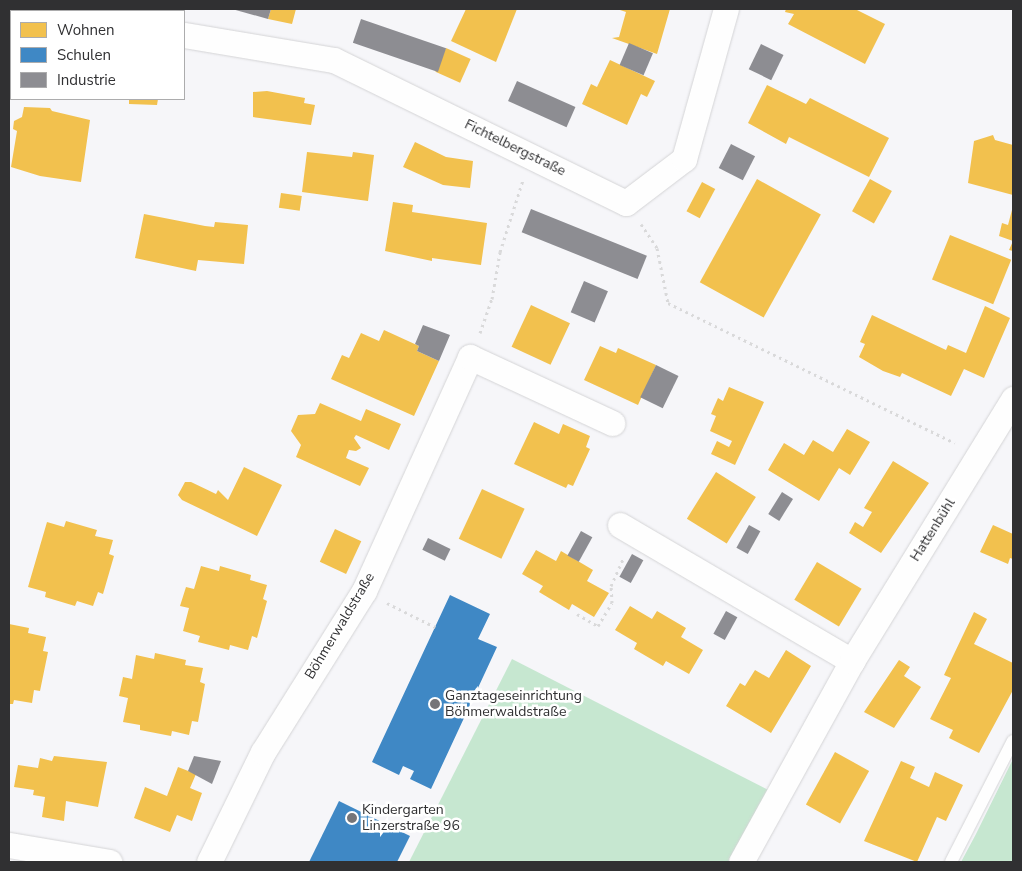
<!DOCTYPE html>
<html>
<head>
<meta charset="utf-8">
<style>
  body { margin:0 }
  #map { position:relative; width:1022px; height:871px; overflow:hidden; background:#f6f6f9; font-family:"Nunito Sans",sans-serif }
  div>[style] { position:absolute }
  .green>* { inset:0; background:#c6e7d0 }
  .homes>* { inset:0; background:#f2c14e; transform-origin:0 0 }
  .schools>* { inset:0; background:#3f88c5 }
  .industry>* { inset:0; background:#8d8d92; transform-origin:0 0 }
  .path>* { height:3px; margin-top:-1.5px; transform-origin:0; background:repeating-linear-gradient(90deg,#d9d9da 0 2.5px,transparent 0 6.5px) }
  .roads { filter:drop-shadow(0 0 1px #d4d4d6) drop-shadow(0 0 1px #d4d4d6) }
  .service>* { height:12px; margin:-6px; padding:0 6px; transform-origin:6px; border-radius:6px; background:#fefefe }
  .minor>* { height:25px; margin:-12.5px; padding:0 12.5px; transform-origin:12.5px; border-radius:12.5px; background:#fefefe }
  .dots>* { width:14px; height:14px; translate:-50% -50%; box-sizing:border-box; border:2px solid #fff; border-radius:50% }
  span { translate:-50% -50%; white-space:nowrap; text-align:center; line-height:1.15; -webkit-text-stroke:5px #fff; paint-order:stroke }
  .street-label { font-size:14px; color:#303032 }
  .poi-label { font-size:14px; color:#303032 }
  .left { translate:0 -50%; text-align:left }
  .frame { position:absolute; inset:0; border:10px solid #303032; pointer-events:none }
  .legend { position:absolute; left:10px; top:10px; width:175px; height:90px; box-sizing:border-box; background:#fff; border:1px solid #acacad; margin:0; padding:6px 9px; list-style:none; font-size:15px; color:#303032 }
  .legend li { display:flex; align-items:center; gap:10px; height:25px }
  .legend b { width:25px; border:1px solid #acacad }
</style>
</head>
<body>
<div id="map">
  <div class="green">
    <i style="clip-path:polygon(512px 659px,780px 796px,741px 862px,409px 862px)"></i>
    <i style="clip-path:polygon(1013px 759px,1013px 862px,961px 862px,976px 834px)"></i>
  </div>
  <div class="homes">
    <i style="clip-path:polygon(271px 9px,296px 9px,292px 24px,268px 19px)"></i>
    <i style="clip-path:polygon(466px 9px,517px 9px,496px 62px,451px 41px)"></i>
    <i style="clip-path:polygon(617px 9px,670px 9px,657px 54px,612px 38px,619px 37px,626px 12px)"></i>
    <i style="clip-path:polygon(786px 9px,855px 9px,885px 24px,865px 64px,788px 24px,794px 14px,785px 12px)"></i>
    <i style="left:446px;top:48px;width:27px;height:26px;rotate:24deg"></i>
    <i style="clip-path:polygon(610px 60px,655px 81px,647px 97px,641px 94px,627px 125px,582px 104px,591px 84px,597px 87px)"></i>
    <i style="clip-path:polygon(767px 85px,806px 104px,810px 98px,889px 138px,869px 177px,789px 137px,786px 144px,748px 123px)"></i>
    <i style="clip-path:polygon(267px 91px,305px 98px,304px 103px,315px 105px,311px 125px,253px 117px,253px 92px)"></i>
    <i style="clip-path:polygon(129px 99px,158px 99px,157px 105px,129px 104px)"></i>
    <i style="clip-path:polygon(24px 107px,50px 108px,52px 111px,90px 120px,81px 182px,40px 176px,11px 167px,17px 131px,13px 129px,14px 121px,22px 117px)"></i>
    <i style="clip-path:polygon(993px 135px,995px 140px,1013px 145px,1013px 195px,968px 183px,974px 141px)"></i>
    <i style="clip-path:polygon(415px 142px,446px 157px,473px 161px,470px 188px,443px 185px,403px 167px)"></i>
    <i style="clip-path:polygon(307px 152px,352px 157px,353px 152px,374px 155px,368px 201px,302px 192px)"></i>
    <i style="left:757px;top:179px;width:73px;height:118px;rotate:29deg"></i>
    <i style="left:870px;top:179px;width:25px;height:37px;rotate:29deg"></i>
    <i style="left:702px;top:182px;width:15px;height:33px;rotate:28deg"></i>
    <i style="left:281px;top:193px;width:21px;height:15px;rotate:8deg"></i>
    <i style="clip-path:polygon(393px 202px,413px 205px,412px 212px,487px 223px,481px 265px,432px 258px,432px 261px,385px 251px)"></i>
    <i style="clip-path:polygon(1013px 206px,1013px 251px,1009px 250px,1013px 241px,999px 236px,1002px 223px,1008px 225px)"></i>
    <i style="clip-path:polygon(144px 214px,205px 226px,214px 227px,215px 222px,248px 225px,244px 264px,198px 260px,196px 271px,135px 258px)"></i>
    <i style="left:950px;top:235px;width:66px;height:48px;rotate:22deg"></i>
    <i style="left:531px;top:305px;width:43px;height:46px;rotate:25deg"></i>
    <i style="clip-path:polygon(985px 306px,1010px 318px,984px 378px,964px 369px,951px 396px,902px 373px,900px 377px,883px 371px,859px 357px,865px 344px,860px 342px,872px 315px,946px 350px,948px 345px,966px 353px)"></i>
    <i style="clip-path:polygon(384px 330px,419px 346px,417px 351px,439px 361px,414px 416px,331px 379px,342px 355px,349px 358px,361px 333px,379px 341px)"></i>
    <i style="clip-path:polygon(600px 346px,616px 353px,618px 348px,656px 365px,638px 405px,584px 380px)"></i>
    <i style="clip-path:polygon(729px 387px,764px 402px,735px 465px,711px 454px,717px 441px,729px 447px,732px 441px,710px 431px,716px 416px,711px 414px,718px 398px,723px 401px)"></i>
    <i style="clip-path:polygon(320px 403px,361px 421px,366px 409px,401px 424px,389px 450px,356px 435px,354px 438px,361px 448px,356px 451px,349px 450px,346px 458px,369px 468px,360px 486px,296px 457px,301px 445px,291px 431px,298px 415px,315px 414px)"></i>
    <i style="clip-path:polygon(534px 422px,559px 434px,563px 424px,590px 436px,586px 447px,590px 449px,573px 486px,568px 484px,566px 488px,514px 464px)"></i>
    <i style="clip-path:polygon(847px 429px,870px 442px,850px 475px,839px 468px,819px 501px,768px 470px,784px 443px,804px 455px,813px 440px,833px 452px)"></i>
    <i style="clip-path:polygon(893px 461px,929px 483px,881px 553px,849px 533px,855px 522px,863px 527px,872px 512px,864px 508px)"></i>
    <i style="clip-path:polygon(244px 467px,282px 485px,257px 536px,182px 500px,178px 495px,185px 482px,191px 482px,216px 494px,218px 490px,228px 500px)"></i>
    <i style="left:716px;top:472px;width:47px;height:55px;rotate:32deg"></i>
    <i style="left:482px;top:489px;width:47px;height:55px;rotate:25deg"></i>
    <i style="clip-path:polygon(66px 521px,97px 530px,95px 536px,113px 540px,109px 554px,114px 556px,103px 594px,98px 592px,93px 606px,77px 601px,75px 606px,45px 597px,46px 592px,28px 587px,47px 522px,64px 527px)"></i>
    <i style="clip-path:polygon(993px 525px,1013px 534px,1013px 559px,1010px 558px,1008px 564px,980px 552px)"></i>
    <i style="left:335px;top:529px;width:29px;height:36px;rotate:25deg"></i>
    <i style="clip-path:polygon(536px 550px,556px 561px,561px 551px,593px 570px,587px 581px,609px 593px,594px 617px,572px 604px,569px 610px,539px 592px,543px 586px,522px 574px)"></i>
    <i style="left:817px;top:562px;width:52px;height:44px;rotate:31deg"></i>
    <i style="clip-path:polygon(201px 566px,219px 571px,220px 566px,251px 575px,250px 580px,267px 585px,263px 599px,267px 601px,257px 638px,252px 636px,248px 650px,230px 645px,229px 650px,198px 642px,200px 636px,183px 631px,189px 608px,180px 606px,186px 587px,194px 589px)"></i>
    <i style="clip-path:polygon(630px 606px,652px 619px,657px 611px,686px 628px,681px 637px,703px 650px,689px 674px,666px 661px,663px 666px,634px 649px,637px 643px,615px 630px)"></i>
    <i style="clip-path:polygon(974px 612px,987px 619px,974px 644px,1013px 663px,1013px 690px,979px 753px,949px 738px,953px 730px,930px 719px,951px 678px,944px 675px)"></i>
    <i style="clip-path:polygon(9px 624px,29px 628px,28px 633px,46px 637px,43px 651px,48px 652px,40px 691px,34px 690px,32px 703px,14px 700px,13px 704px,9px 704px)"></i>
    <i style="clip-path:polygon(786px 650px,811px 666px,771px 733px,726px 706px,740px 683px,745px 686px,755px 670px,769px 678px)"></i>
    <i style="clip-path:polygon(155px 653px,186px 660px,185px 665px,203px 668px,200px 682px,205px 684px,198px 722px,192px 721px,189px 735px,172px 731px,171px 736px,140px 730px,140px 725px,123px 722px,128px 698px,119px 696px,123px 677px,132px 679px,136px 655px,154px 659px)"></i>
    <i style="clip-path:polygon(899px 660px,910px 667px,904px 676px,921px 687px,894px 728px,864px 712px)"></i>
    <i style="left:835px;top:752px;width:39px;height:60px;rotate:29deg"></i>
    <i style="clip-path:polygon(54px 756px,107px 762px,98px 807px,66px 801px,64px 821px,42px 817px,45px 797px,33px 795px,34px 790px,14px 787px,18px 765px,38px 768px,40px 758px,52px 761px)"></i>
    <i style="clip-path:polygon(901px 761px,915px 767px,910px 778px,929px 787px,935px 772px,963px 785px,946px 821px,937px 817px,917px 862px,864px 841px)"></i>
    <i style="clip-path:polygon(178px 767px,196px 774px,190px 788px,202px 793px,192px 821px,177px 815px,170px 832px,134px 818px,145px 787px,167px 796px)"></i>
  </div>
  <div class="schools">
    <i style="clip-path:polygon(450px 595px,490px 614px,478px 639px,497px 647px,431px 789px,410px 779px,414px 771px,403px 766px,399px 775px,372px 762px)"></i>
    <i style="clip-path:polygon(339px 801px,410px 836px,397px 862px,309px 862px)"></i>
  </div>
  <div class="industry">
    <i style="clip-path:polygon(232px 9px,271px 9px,268px 19px)"></i>
    <i style="left:361px;top:19px;width:90px;height:25px;rotate:19deg"></i>
    <i style="left:629px;top:43px;width:26px;height:24px;rotate:23deg"></i>
    <i style="left:761px;top:44px;width:25px;height:28px;rotate:26deg"></i>
    <i style="left:517px;top:81px;width:64px;height:22px;rotate:24deg"></i>
    <i style="left:731px;top:144px;width:27px;height:27px;rotate:27deg"></i>
    <i style="left:531px;top:209px;width:125px;height:25px;rotate:22deg"></i>
    <i style="left:584px;top:281px;width:26px;height:34px;rotate:23deg"></i>
    <i style="clip-path:polygon(423px 325px,450px 335px,439px 361px,417px 351px,419px 346px,415px 344px)"></i>
    <i style="left:656px;top:365px;width:25px;height:36px;rotate:26deg"></i>
    <i style="left:782px;top:492px;width:13px;height:26px;rotate:32deg"></i>
    <i style="left:749px;top:525px;width:13px;height:26px;rotate:29deg"></i>
    <i style="left:581px;top:531px;width:13px;height:28px;rotate:29deg"></i>
    <i style="left:428px;top:538px;width:25px;height:13px;rotate:26deg"></i>
    <i style="left:632px;top:554px;width:13px;height:26px;rotate:29deg"></i>
    <i style="left:726px;top:611px;width:13px;height:26px;rotate:29deg"></i>
    <i style="clip-path:polygon(194px 756px,221px 761px,212px 784px,188px 771px)"></i>
  </div>
  <div class="path">
    <i style="left:641px;top:224px;width:29px;rotate:56deg"></i>
    <i style="left:657px;top:248px;width:56px;rotate:78.7deg"></i>
    <i style="left:668px;top:303px;width:319px;rotate:26deg"></i>
    <i style="left:480px;top:333px;width:36px;rotate:-71deg"></i>
    <i style="left:492px;top:299px;width:48px;rotate:-80.3deg"></i>
    <i style="left:500px;top:252px;width:76px;rotate:-72.3deg"></i>
    <i style="left:387px;top:603px;width:54px;rotate:26.6deg"></i>
    <i style="left:577px;top:614px;width:24px;rotate:30deg"></i>
    <i style="left:598px;top:626px;width:27px;rotate:-59deg"></i>
    <i style="left:612px;top:603px;width:17px;rotate:-93deg"></i>
    <i style="left:611px;top:586px;width:30px;rotate:-66deg"></i>
  </div>
  <div class="roads">
    <div class="service">
      <i style="left:951px;top:862px;width:136px;rotate:-62.9deg"></i>
    </div>
    <div class="minor">
      <i style="left:100px;top:11px;width:2px;rotate:-63deg"></i>
      <i style="left:9px;top:25px;width:2px"></i>
      <i style="left:184px;top:35px;width:152px;rotate:9.5deg"></i>
      <i style="left:334px;top:60px;width:325px;rotate:26.1deg"></i>
      <i style="left:626px;top:203px;width:73px;rotate:-37.2deg"></i>
      <i style="left:684px;top:159px;width:156px;rotate:-74.4deg"></i>
      <i style="left:620px;top:525px;width:269px;rotate:30.4deg"></i>
      <i style="left:9px;top:845px;width:102px;rotate:9.6deg"></i>
      <i style="left:209px;top:862px;width:123px;rotate:-63.9deg"></i>
      <i style="left:263px;top:752px;width:190px;rotate:-57.9deg"></i>
      <i style="left:364px;top:591px;width:257px;rotate:-65.6deg"></i>
      <i style="left:470px;top:357px;width:157px;rotate:24.9deg"></i>
      <i style="left:741px;top:862px;width:230px;rotate:-61.1deg"></i>
      <i style="left:852px;top:661px;width:308px;rotate:-58.4deg"></i>
    </div>
  </div>
  <div class="dots">
    <i style="left:435px;top:704px;background:#757578"></i>
    <i style="left:352px;top:818px;background:#757578"></i>
  </div>
  <div class="street-label">
    <span style="left:515px;top:148px;rotate:26deg">Fichtelbergstraße</span>
    <span style="left:933px;top:530px;rotate:-58deg">Hattenbühl</span>
    <span style="left:340px;top:626px;rotate:-59deg">Böhmerwaldstraße</span>
  </div>
  <div class="poi-label">
    <span class="left" style="left:445px;top:704px">Ganztageseinrichtung<br>Böhmerwaldstraße</span>
    <span class="left" style="left:362px;top:818px">Kindergarten<br>Linzerstraße 96</span>
  </div>
  <div class="frame"></div>
  <ul class="legend">
  <li><b style="height:14px;background:#f2c14e"></b>Wohnen</li>
  <li><b style="height:14px;background:#3f88c5"></b>Schulen</li>
  <li><b style="height:14px;background:#8d8d92"></b>Industrie</li>
  </ul>
</div>
</body>
</html>
